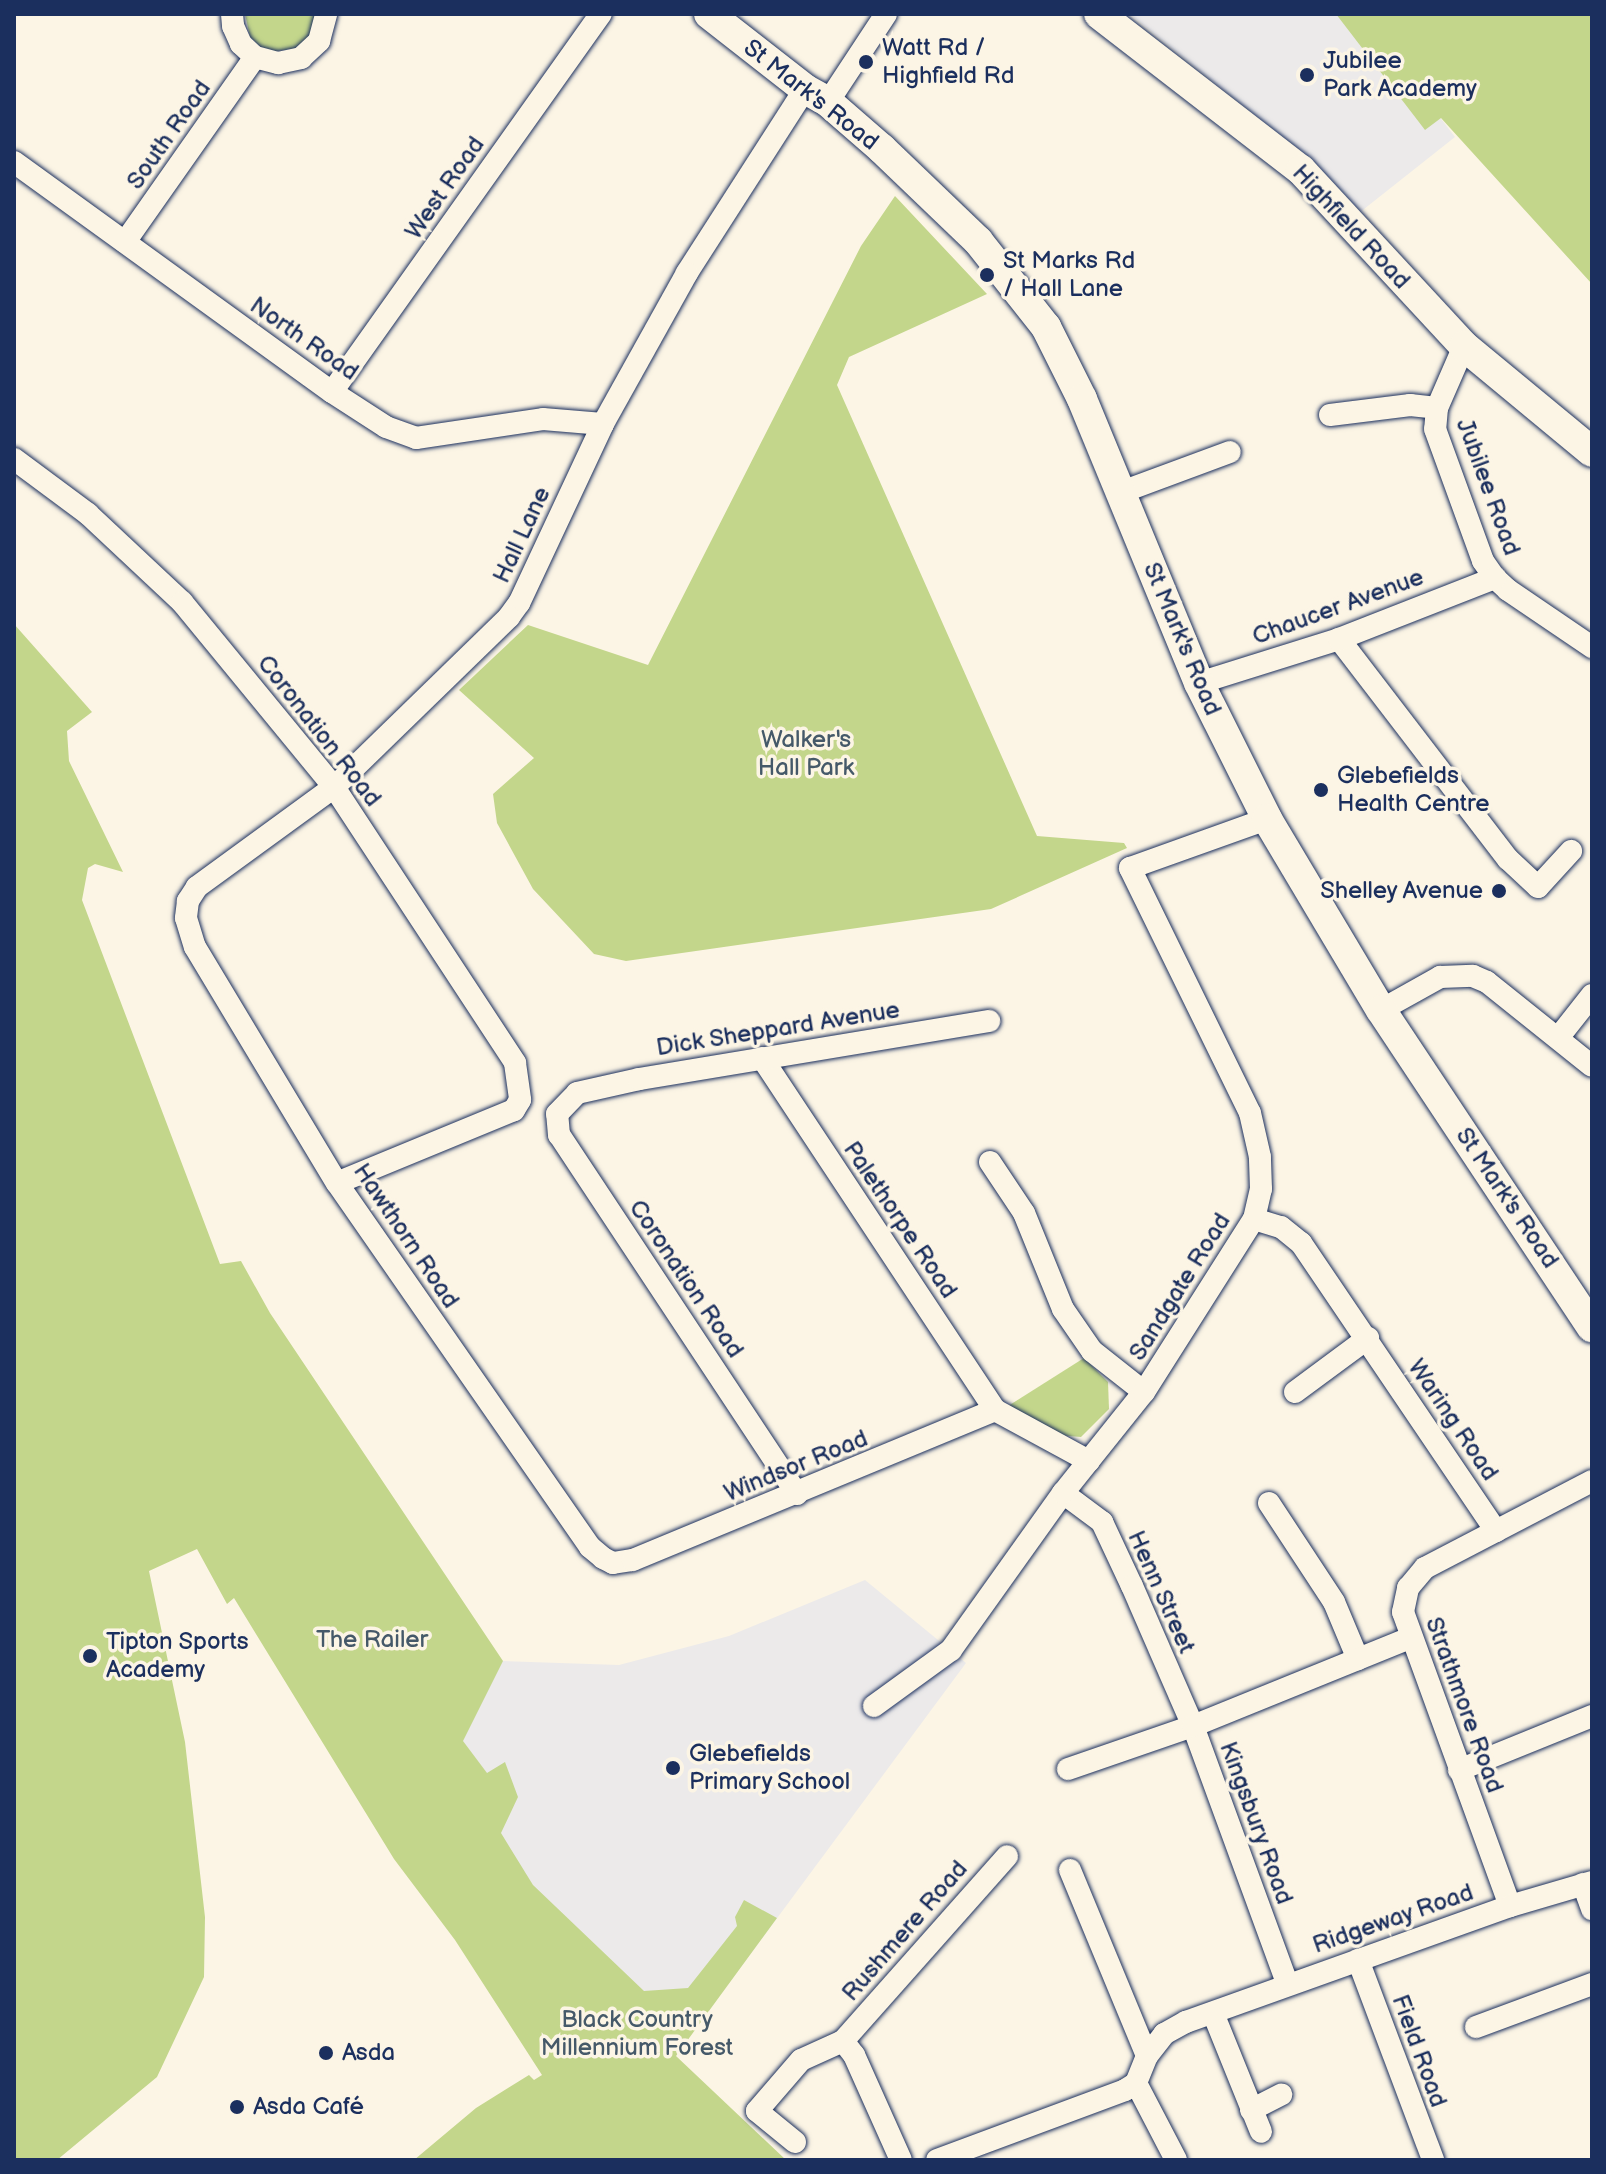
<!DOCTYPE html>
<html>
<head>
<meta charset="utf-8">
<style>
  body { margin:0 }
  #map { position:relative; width:1606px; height:2174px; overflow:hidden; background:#fcf5e5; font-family:"Balsamiq Sans",sans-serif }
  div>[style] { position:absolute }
  .built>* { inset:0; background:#eceaea }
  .green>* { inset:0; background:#c3d68b }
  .roads { filter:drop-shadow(0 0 2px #1b2f5e) drop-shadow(0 0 2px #1b2f5e) }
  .street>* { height:22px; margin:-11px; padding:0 11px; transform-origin:11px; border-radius:11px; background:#fcf5e5 }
  .secondary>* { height:30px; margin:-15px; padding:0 15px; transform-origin:15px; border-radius:15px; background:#fcf5e5 }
  .dots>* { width:22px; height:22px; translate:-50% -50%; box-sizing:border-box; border:4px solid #fcf5e5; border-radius:50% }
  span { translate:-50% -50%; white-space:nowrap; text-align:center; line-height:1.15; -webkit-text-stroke:7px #fcf5e5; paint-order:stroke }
  .poi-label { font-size:24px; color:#1b2f5e }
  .left { translate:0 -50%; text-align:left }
  .right { translate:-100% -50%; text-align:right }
  .street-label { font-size:24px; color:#1b2f5e }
  .park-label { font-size:24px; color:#455969 }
  .frame { position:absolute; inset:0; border:16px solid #1b2f5e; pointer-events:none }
</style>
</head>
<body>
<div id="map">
  <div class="built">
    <i style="clip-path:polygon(1130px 14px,1361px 14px,1455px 137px,1359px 213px,1313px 162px)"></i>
    <i style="clip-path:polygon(865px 1580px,966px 1663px,675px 2056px,475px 1825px,445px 1711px,503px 1661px,619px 1665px,729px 1636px)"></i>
  </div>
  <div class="green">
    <i style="clip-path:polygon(245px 14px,315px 14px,309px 37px,294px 49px,275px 51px,261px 47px,250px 37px)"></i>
    <i style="clip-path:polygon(1336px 14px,1592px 14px,1592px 284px,1441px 118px,1425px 130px)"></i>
    <i style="clip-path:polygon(895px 196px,987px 294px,849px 357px,837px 385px,1037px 836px,1124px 843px,1127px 848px,991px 909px,626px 961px,594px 954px,533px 889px,497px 823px,493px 794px,534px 758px,459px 690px,528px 625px,648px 665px,861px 246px)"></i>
    <i style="clip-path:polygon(14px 624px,92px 712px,67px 731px,69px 761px,123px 872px,95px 864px,88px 868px,82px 900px,220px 1264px,241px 1261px,270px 1313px,503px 1661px,463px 1741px,487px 1773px,505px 1762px,518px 1797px,501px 1833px,533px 1885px,644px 1991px,688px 1988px,737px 1926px,735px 1917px,744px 1900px,777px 1918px,676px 2056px,786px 2160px,414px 2160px,476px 2108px,529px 2075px,534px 2080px,542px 2075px,455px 1940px,394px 1859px,234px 1598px,227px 1604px,197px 1549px,149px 1571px,185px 1742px,205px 1917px,204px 1977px,157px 2077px,57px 2160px,14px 2160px)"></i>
    <i style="clip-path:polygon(1084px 1358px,1108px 1382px,1109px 1409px,1081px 1437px,1057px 1435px,1008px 1406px)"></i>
  </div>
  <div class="roads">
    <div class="street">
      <i style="left:232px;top:14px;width:12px;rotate:85deg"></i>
      <i style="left:233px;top:26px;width:20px;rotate:66deg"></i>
      <i style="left:241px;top:44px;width:19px;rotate:43deg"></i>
      <i style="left:255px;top:57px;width:24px;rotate:15deg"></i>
      <i style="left:278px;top:63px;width:24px;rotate:-12deg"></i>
      <i style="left:301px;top:58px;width:25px;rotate:-43deg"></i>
      <i style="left:319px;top:41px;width:28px;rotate:-75deg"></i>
      <i style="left:805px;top:89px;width:219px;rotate:122.7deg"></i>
      <i style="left:687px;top:273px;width:173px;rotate:119.1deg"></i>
      <i style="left:603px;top:424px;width:198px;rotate:115.1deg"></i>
      <i style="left:519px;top:603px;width:17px;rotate:126deg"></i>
      <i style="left:509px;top:617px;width:244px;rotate:135.8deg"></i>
      <i style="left:334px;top:787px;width:170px;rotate:143.9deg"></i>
      <i style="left:197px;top:887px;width:17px;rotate:123deg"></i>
      <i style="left:188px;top:901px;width:17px;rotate:97deg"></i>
      <i style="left:186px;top:918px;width:30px;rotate:73deg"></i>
      <i style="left:195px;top:947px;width:275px;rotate:59deg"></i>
      <i style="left:337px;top:1183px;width:443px;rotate:55.2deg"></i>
      <i style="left:590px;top:1547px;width:17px;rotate:40deg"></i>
      <i style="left:603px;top:1558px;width:11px;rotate:27deg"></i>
      <i style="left:613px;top:1563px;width:20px;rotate:-9deg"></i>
      <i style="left:633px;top:1560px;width:392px;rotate:-22.5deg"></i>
      <i style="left:828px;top:102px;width:105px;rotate:-56.6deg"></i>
      <i style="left:14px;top:162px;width:392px;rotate:35.9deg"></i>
      <i style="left:332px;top:392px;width:64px;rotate:32.9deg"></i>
      <i style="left:386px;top:427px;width:32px;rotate:20deg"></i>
      <i style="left:416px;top:438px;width:128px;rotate:-8.5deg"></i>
      <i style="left:543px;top:419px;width:60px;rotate:4.8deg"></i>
      <i style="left:125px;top:242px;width:226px;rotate:-54.9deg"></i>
      <i style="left:1464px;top:346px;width:68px;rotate:113.5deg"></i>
      <i style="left:1437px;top:408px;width:21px;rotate:95deg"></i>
      <i style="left:1435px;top:429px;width:140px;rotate:70deg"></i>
      <i style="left:1483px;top:561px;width:21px;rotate:55deg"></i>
      <i style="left:1495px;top:578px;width:18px;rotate:43deg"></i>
      <i style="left:1508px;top:590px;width:102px;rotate:34.2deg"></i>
      <i style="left:332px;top:392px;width:464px;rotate:-54.6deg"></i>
      <i style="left:1330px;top:415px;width:81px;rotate:-7.1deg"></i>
      <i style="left:1410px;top:405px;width:27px;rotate:6deg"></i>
      <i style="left:14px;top:459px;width:92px;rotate:36.6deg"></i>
      <i style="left:88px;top:514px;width:129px;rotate:43.1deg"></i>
      <i style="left:182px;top:602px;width:239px;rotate:50.6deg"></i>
      <i style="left:334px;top:787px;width:330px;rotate:56.7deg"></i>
      <i style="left:515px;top:1063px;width:37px;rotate:82deg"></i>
      <i style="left:520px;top:1100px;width:12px;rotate:121deg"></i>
      <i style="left:514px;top:1110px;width:191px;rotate:157.6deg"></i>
      <i style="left:1119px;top:493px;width:118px;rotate:-20.3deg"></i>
      <i style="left:1339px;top:639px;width:277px;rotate:52.5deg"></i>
      <i style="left:1508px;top:859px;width:41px;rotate:43deg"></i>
      <i style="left:1538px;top:887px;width:49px;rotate:-47.5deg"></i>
      <i style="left:1199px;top:683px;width:147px;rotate:-17.4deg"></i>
      <i style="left:1339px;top:639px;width:168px;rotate:-21.4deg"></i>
      <i style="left:1381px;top:1010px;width:68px;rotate:-29.2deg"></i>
      <i style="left:1440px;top:977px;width:33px;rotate:-2deg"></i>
      <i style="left:1473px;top:976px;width:15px;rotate:23deg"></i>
      <i style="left:1487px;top:982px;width:134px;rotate:38.7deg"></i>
      <i style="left:1558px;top:1038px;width:55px;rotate:-51.7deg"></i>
      <i style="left:762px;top:1058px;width:422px;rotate:56.5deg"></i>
      <i style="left:995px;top:1410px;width:107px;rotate:28.5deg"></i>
      <i style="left:990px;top:1162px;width:61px;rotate:56.3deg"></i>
      <i style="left:1024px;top:1213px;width:104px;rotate:67.9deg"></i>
      <i style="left:1063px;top:1309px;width:51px;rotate:55.4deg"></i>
      <i style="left:1092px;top:1351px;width:66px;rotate:38.3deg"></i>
      <i style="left:1254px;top:1219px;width:28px;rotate:17deg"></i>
      <i style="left:1281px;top:1227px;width:26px;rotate:39deg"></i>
      <i style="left:1301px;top:1243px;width:348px;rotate:55.9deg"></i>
      <i style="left:1295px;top:1392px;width:91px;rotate:-36.5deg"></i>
      <i style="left:1063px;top:1493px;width:49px;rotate:36.6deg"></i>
      <i style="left:1102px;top:1522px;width:71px;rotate:64.9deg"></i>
      <i style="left:1132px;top:1586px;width:153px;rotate:66.5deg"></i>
      <i style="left:1193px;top:1726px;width:274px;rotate:69.9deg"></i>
      <i style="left:797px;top:1494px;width:431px;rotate:-123.5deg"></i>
      <i style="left:559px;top:1135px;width:21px;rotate:-95deg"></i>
      <i style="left:557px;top:1114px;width:29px;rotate:-46deg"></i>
      <i style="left:577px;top:1093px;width:64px;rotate:-12.7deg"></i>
      <i style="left:639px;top:1079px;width:355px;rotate:-9.4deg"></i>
      <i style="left:1269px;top:1503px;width:118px;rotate:56.7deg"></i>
      <i style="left:1334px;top:1602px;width:62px;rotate:67.2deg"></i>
      <i style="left:874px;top:1706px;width:95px;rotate:-36deg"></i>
      <i style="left:951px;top:1650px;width:193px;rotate:-54.5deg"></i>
      <i style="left:1063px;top:1493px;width:129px;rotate:-51.3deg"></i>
      <i style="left:1144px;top:1392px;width:205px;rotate:-57.6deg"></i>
      <i style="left:1254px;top:1219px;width:31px;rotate:-77deg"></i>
      <i style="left:1261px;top:1189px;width:32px;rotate:-92deg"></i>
      <i style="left:1260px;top:1157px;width:45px;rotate:-102.8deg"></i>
      <i style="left:1250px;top:1113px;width:273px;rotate:-116.1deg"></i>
      <i style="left:1130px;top:868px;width:145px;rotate:-19.7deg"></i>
      <i style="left:1068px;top:1769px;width:132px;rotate:-19deg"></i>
      <i style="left:1193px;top:1726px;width:234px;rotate:-22.1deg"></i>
      <i style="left:1459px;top:1770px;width:144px;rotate:-22.1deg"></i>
      <i style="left:1070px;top:1870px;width:201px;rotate:67.5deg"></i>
      <i style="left:1583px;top:1884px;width:27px;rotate:70deg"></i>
      <i style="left:1510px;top:1906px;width:313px;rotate:-110deg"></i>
      <i style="left:1403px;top:1612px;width:25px;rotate:-78deg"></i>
      <i style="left:1408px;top:1588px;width:26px;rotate:-50deg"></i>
      <i style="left:1425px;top:1568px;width:188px;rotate:-27.5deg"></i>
      <i style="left:1358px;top:1960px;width:214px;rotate:69.4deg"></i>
      <i style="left:1213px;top:2013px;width:128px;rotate:68deg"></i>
      <i style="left:1476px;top:2027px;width:124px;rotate:-20.3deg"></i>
      <i style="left:843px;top:2041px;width:247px;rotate:-48.4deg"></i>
      <i style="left:1136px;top:2083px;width:87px;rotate:62.5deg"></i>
      <i style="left:1251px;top:2110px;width:34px;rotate:-27deg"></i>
      <i style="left:795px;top:2142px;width:49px;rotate:-140.8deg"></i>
      <i style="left:757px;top:2111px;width:67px;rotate:-49.2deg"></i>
      <i style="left:801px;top:2060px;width:46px;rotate:-24.3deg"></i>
      <i style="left:843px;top:2041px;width:18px;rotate:52deg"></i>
      <i style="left:854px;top:2055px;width:115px;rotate:65.9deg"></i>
      <i style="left:937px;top:2160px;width:201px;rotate:-20.4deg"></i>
      <i style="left:1125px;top:2090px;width:13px;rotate:-32deg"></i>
      <i style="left:1136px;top:2083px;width:29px;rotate:-68deg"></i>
      <i style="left:1147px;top:2056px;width:28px;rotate:-52deg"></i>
      <i style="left:1164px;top:2034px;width:25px;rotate:-29deg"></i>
      <i style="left:1186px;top:2022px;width:344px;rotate:-19.7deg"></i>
      <i style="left:1510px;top:1906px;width:85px;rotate:-16.3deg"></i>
    </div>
    <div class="secondary">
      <i style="left:709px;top:14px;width:122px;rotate:38deg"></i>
      <i style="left:805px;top:89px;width:26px;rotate:29deg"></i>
      <i style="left:828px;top:102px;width:72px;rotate:41deg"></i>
      <i style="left:882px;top:149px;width:133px;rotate:43.8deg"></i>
      <i style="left:978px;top:241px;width:110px;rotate:51.7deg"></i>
      <i style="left:1046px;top:327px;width:80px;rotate:63.4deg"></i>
      <i style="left:1082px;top:399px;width:307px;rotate:67.6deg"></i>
      <i style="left:1199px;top:683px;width:152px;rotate:63.4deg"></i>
      <i style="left:1267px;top:819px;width:222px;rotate:59.2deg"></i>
      <i style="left:1381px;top:1010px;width:381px;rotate:56.4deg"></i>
      <i style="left:1099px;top:14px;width:255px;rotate:37.7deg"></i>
      <i style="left:1301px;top:170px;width:240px;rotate:47.2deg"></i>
      <i style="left:1464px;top:346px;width:166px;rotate:39.6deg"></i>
    </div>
  </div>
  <div class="dots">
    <i style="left:866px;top:62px;background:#1b2f5e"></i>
    <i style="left:1307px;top:75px;background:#1b2f5e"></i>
    <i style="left:987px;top:275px;background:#1b2f5e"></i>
    <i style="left:1321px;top:790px;background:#1b2f5e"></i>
    <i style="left:1499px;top:891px;background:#1b2f5e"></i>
    <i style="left:90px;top:1656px;background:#1b2f5e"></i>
    <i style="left:673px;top:1768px;background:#1b2f5e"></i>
    <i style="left:326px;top:2053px;background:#1b2f5e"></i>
    <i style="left:237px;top:2107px;background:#1b2f5e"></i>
  </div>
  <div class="poi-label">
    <span class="left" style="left:882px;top:62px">Watt Rd /<br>Highfield Rd</span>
    <span class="left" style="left:1323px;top:75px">Jubilee<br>Park Academy</span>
    <span class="left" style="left:1003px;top:275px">St Marks Rd<br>/ Hall Lane</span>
    <span class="left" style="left:1337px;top:790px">Glebefields<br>Health Centre</span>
    <span class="right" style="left:1483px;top:891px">Shelley Avenue</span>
    <span class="left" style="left:106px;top:1656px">Tipton Sports<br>Academy</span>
    <span class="left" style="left:689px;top:1768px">Glebefields<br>Primary School</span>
    <span class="left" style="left:342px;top:2053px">Asda</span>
    <span class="left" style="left:253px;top:2107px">Asda Café</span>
  </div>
  <div class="street-label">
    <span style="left:811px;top:95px;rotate:38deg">St Mark's Road</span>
    <span style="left:169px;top:135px;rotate:-55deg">South Road</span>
    <span style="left:445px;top:188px;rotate:-55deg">West Road</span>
    <span style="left:1351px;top:227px;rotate:47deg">Highfield Road</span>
    <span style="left:304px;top:339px;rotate:35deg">North Road</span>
    <span style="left:1488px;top:487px;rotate:70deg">Jubilee Road</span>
    <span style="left:522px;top:535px;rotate:-65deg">Hall Lane</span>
    <span style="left:1338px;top:607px;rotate:-20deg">Chaucer Avenue</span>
    <span style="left:1182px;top:639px;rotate:67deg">St Mark's Road</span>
    <span style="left:319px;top:731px;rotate:52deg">Coronation Road</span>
    <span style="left:778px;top:1029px;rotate:-9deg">Dick Sheppard Avenue</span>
    <span style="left:1507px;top:1198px;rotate:56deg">St Mark's Road</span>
    <span style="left:900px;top:1220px;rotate:56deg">Palethorpe Road</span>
    <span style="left:406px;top:1236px;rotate:56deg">Hawthorn Road</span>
    <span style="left:686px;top:1279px;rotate:56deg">Coronation Road</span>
    <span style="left:1180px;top:1287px;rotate:-58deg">Sandgate Road</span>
    <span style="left:1453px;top:1420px;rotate:56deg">Waring Road</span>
    <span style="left:796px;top:1466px;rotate:-22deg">Windsor Road</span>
    <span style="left:1161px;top:1592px;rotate:66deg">Henn Street</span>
    <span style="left:1464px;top:1705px;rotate:70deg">Strathmore Road</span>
    <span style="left:1256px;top:1823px;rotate:70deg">Kingsbury Road</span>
    <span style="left:1393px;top:1919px;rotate:-19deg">Ridgeway Road</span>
    <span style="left:905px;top:1931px;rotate:-49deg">Rushmere Road</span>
    <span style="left:1419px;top:2051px;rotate:70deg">Field Road</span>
  </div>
  <div class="park-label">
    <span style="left:806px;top:754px">Walker's<br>Hall Park</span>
    <span style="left:372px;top:1640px">The Railer</span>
    <span style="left:637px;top:2034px">Black Country<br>Millennium Forest</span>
  </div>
  <div class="frame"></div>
</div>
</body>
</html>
